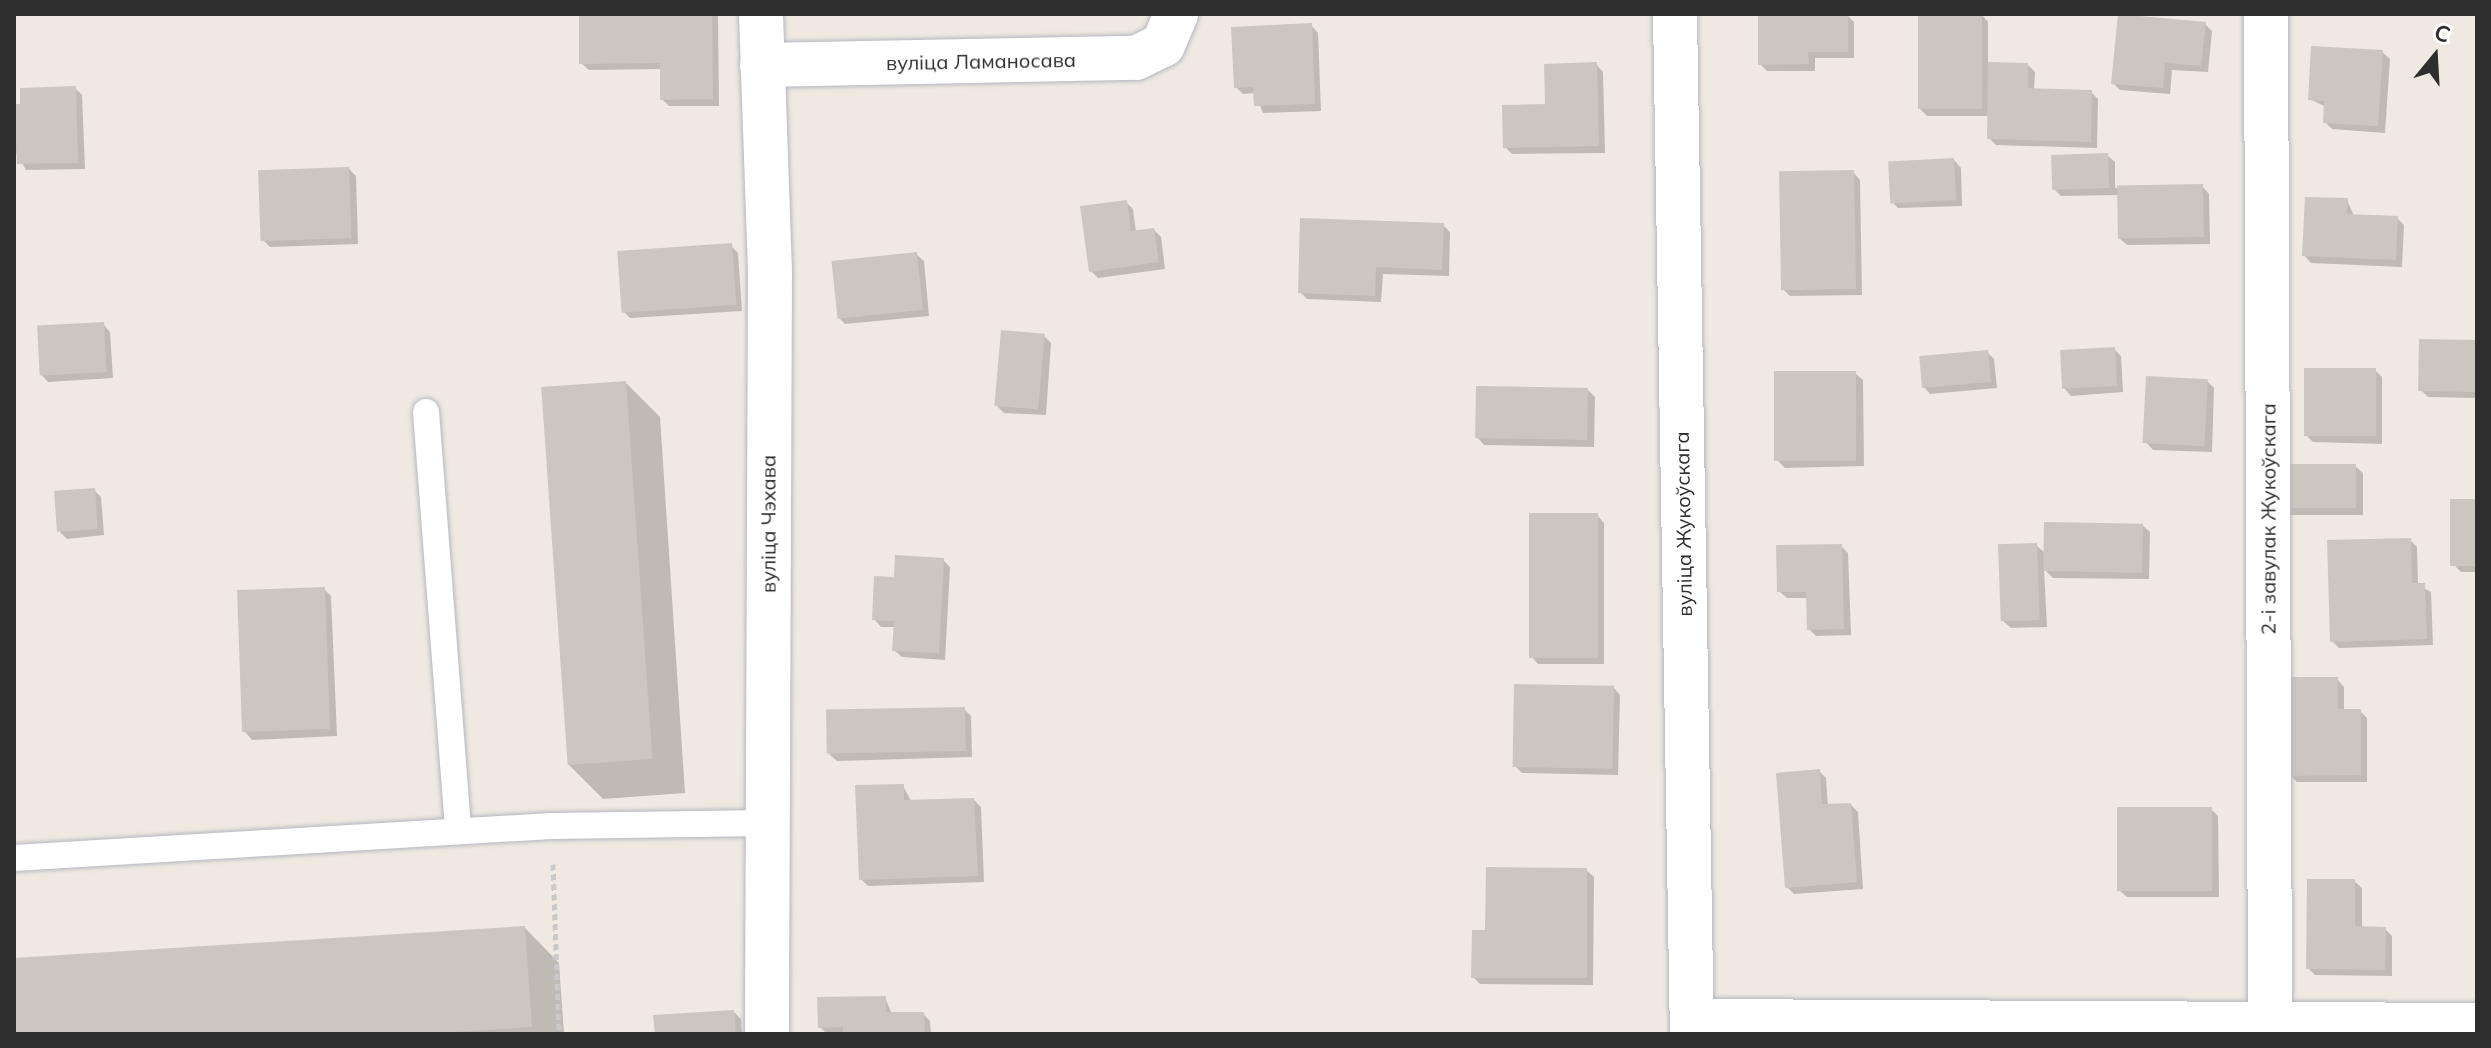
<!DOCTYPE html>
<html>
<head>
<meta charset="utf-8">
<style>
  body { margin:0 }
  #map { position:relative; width:2491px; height:1048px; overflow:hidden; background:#efe9e1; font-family:Mulish,sans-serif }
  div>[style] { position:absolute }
  .shadow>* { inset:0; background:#0003 }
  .building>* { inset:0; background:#cbc7bf; transform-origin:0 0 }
  .path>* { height:5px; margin-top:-2.5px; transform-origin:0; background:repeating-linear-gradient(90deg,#c9c9c9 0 6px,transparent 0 10px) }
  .roads { filter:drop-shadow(0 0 2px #b4b7c1) drop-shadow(0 0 2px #b4b7c1) }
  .lane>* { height:26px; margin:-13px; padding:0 13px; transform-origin:13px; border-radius:13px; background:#fff }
  .street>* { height:44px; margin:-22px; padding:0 22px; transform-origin:22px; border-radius:22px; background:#fff }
  .secondary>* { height:44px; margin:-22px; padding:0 22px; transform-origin:22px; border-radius:22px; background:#fff }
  span { translate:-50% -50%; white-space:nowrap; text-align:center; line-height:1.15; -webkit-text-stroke:6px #fff; paint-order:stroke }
  .street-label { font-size:20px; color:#2e2e2e }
  .frame { position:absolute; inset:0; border:16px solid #2e2e2e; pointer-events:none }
  .north { position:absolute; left:2395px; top:16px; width:80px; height:80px; -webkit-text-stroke:6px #fff; paint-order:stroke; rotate:18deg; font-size:22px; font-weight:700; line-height:32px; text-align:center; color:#2e2e2e }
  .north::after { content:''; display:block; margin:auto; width:28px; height:36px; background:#2e2e2e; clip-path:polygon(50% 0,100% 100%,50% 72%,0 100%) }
</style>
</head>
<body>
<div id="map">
  <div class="shadow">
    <i style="clip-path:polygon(581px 14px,718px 14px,719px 106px,669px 106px,662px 99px,662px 69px,589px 70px,581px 63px)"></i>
    <i style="clip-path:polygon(1760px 14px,1847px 15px,1854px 22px,1854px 58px,1815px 58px,1815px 71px,1767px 71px,1760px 64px)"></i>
    <i style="clip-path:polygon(1981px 14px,1988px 22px,1988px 64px,2028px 65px,2035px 72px,2034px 90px,2091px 92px,2098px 99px,2097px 148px,1996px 145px,1989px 138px,1990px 116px,1927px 116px,1919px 108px)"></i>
    <i style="clip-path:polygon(2205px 24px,2212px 31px,2208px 72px,2172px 70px,2170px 94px,2120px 90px,2113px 83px)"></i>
    <i style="clip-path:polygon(1311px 25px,1318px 33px,1321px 111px,1263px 113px,1255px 93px,1243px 94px,1236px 87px)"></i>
    <i style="clip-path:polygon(2382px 52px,2390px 59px,2385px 133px,2332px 129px,2325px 122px,2326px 107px,2310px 99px)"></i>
    <i style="clip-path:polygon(1596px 64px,1603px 72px,1605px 153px,1512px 154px,1505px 147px)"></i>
    <i style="clip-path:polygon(75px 88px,82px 95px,85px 169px,26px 170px,14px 149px,14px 106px)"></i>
    <i style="clip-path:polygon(2107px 155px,2115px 162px,2115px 188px,2202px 186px,2209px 194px,2210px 244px,2127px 245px,2119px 238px,2119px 195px,2061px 196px,2054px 189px)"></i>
    <i style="clip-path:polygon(1954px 160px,1961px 168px,1962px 206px,1898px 208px,1891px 201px)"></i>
    <i style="clip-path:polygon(349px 169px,356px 176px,358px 244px,270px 247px,263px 240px)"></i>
    <i style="clip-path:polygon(1853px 172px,1860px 180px,1862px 295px,1790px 296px,1783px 289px)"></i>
    <i style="clip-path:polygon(2347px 200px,2354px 216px,2397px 218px,2404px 225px,2402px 267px,2311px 263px,2304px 255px)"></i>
    <i style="clip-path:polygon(1126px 202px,1133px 209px,1136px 232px,1154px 230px,1161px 237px,1165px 269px,1098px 278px,1091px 271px)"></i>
    <i style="clip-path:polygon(1443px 225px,1450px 232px,1449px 276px,1383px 274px,1381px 302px,1307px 299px,1300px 292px)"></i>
    <i style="clip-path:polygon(731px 246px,738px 253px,742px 311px,630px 318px,623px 311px)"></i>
    <i style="clip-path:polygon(916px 254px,924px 261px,929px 316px,845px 324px,838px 317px)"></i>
    <i style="clip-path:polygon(103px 324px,110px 332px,113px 378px,48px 382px,41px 374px)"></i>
    <i style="clip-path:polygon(1044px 336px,1051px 343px,1046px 415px,1004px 413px,997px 406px)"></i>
    <i style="clip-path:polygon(2475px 342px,2477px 398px,2428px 397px,2421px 390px)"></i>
    <i style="clip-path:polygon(2114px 349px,2121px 356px,2123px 392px,2071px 396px,2064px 388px)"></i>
    <i style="clip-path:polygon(1987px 352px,1994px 359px,1997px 388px,1930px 394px,1923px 386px)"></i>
    <i style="clip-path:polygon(2375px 370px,2382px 377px,2382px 444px,2313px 442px,2306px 435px)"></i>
    <i style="clip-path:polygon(1855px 373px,1863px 380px,1864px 466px,1785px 468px,1778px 461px)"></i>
    <i style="clip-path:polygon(2207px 381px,2214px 388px,2212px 452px,2153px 450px,2146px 442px)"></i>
    <i style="clip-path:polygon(626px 383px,660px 417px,685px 793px,603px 799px,568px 764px)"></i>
    <i style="clip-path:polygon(1588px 390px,1595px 397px,1594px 447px,1484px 445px,1477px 437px)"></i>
    <i style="clip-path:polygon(2355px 466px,2363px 473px,2363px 515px,2289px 515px,2282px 507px)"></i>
    <i style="clip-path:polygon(94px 490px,101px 497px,104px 535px,67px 539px,60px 532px)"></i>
    <i style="clip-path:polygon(2477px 501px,2477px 572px,2461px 572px,2454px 565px)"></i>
    <i style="clip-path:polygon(1597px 515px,1604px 523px,1604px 664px,1538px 664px,1531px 656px)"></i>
    <i style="clip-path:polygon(2142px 525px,2150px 532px,2149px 579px,2053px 578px,2044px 569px,2047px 627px,2011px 628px,2003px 621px,2036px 545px,2046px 554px)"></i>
    <i style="clip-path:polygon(2410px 540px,2417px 547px,2418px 585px,2431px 592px,2433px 645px,2339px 648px,2332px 641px)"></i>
    <i style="clip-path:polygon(1841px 546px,1848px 553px,1851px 635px,1816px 636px,1809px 629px,1808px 598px,1787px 598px,1779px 591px)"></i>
    <i style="clip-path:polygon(943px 560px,950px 567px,945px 660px,902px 657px,894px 650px,896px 627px,881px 627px,874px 619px,896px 579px)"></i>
    <i style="clip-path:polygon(324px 589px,331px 596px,337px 736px,252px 740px,245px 732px)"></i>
    <i style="clip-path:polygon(2337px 679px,2344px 687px,2344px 711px,2360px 711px,2367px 718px,2367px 782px,2297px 782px,2290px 775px)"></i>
    <i style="clip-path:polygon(1613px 687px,1620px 695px,1618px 775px,1522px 773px,1515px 766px)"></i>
    <i style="clip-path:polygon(964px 709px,971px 716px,972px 757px,837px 761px,829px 754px)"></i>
    <i style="clip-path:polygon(1819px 771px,1826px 778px,1828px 806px,1851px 805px,1858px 812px,1863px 889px,1794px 894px,1787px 887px)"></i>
    <i style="clip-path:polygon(903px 786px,911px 801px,974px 800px,981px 807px,984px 882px,868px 886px,861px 879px)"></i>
    <i style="clip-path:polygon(2211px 809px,2218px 816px,2219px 897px,2127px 897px,2119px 890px)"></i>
    <i style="clip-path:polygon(1586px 870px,1594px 877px,1593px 985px,1480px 984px,1473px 977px,1487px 932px)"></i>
    <i style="clip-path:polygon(2354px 881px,2362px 888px,2362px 929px,2385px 929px,2392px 936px,2392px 976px,2315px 975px,2308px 968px)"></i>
    <i style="clip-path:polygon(525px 928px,559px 963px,564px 1034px,14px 1034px,14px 960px)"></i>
    <i style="clip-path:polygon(885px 998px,892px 1014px,923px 1014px,930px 1021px,931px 1034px,827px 1034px,820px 1027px)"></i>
    <i style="clip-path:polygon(734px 1012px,741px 1019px,742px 1034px,657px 1034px)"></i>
  </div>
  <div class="building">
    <i style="clip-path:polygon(579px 14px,712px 14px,713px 99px,660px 100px,660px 63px,579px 64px)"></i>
    <i style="clip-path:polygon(1758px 14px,1848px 14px,1848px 52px,1808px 52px,1809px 64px,1758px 65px)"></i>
    <i style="left:1918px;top:14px;width:64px;height:95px"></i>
    <i style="clip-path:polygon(2118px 14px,2206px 22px,2201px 66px,2165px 63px,2163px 88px,2111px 84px)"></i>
    <i style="clip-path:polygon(1312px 23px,1315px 104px,1254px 106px,1253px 87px,1234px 88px,1231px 27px)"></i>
    <i style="clip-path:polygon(2311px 46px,2383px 50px,2378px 126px,2323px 123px,2324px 101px,2308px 100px)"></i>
    <i style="clip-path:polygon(1597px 62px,1599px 146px,1503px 148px,1502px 105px,1545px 104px,1544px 64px)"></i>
    <i style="clip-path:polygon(1988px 62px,2028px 63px,2028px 88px,2092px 90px,2091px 142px,1987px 139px)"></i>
    <i style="clip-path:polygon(76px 86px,78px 163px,17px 164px,14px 104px,20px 104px,20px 88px)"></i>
    <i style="left:2108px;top:153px;width:35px;height:57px;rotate:88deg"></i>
    <i style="left:1954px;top:158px;width:42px;height:66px;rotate:87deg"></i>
    <i style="left:349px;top:167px;width:71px;height:91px;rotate:88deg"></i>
    <i style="left:1854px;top:170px;width:119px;height:75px;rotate:89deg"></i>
    <i style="left:2203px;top:184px;width:53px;height:86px;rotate:89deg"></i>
    <i style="clip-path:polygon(2305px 197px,2348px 198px,2347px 214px,2398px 216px,2396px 260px,2302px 256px)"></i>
    <i style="clip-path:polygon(1127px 200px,1131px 231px,1154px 228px,1159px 262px,1089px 272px,1080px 206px)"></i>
    <i style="clip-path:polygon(1300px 218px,1444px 223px,1442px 270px,1376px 267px,1375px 296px,1298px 293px)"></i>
    <i style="left:732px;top:243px;width:62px;height:115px;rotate:86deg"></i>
    <i style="left:917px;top:252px;width:58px;height:86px;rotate:84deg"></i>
    <i style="left:104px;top:322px;width:50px;height:67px;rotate:87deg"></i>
    <i style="left:1001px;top:330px;width:44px;height:76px;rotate:5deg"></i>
    <i style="left:2419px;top:339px;width:57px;height:52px;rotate:1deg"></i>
    <i style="left:2115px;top:347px;width:39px;height:55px;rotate:87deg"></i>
    <i style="left:1988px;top:350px;width:32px;height:69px;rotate:85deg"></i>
    <i style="left:2304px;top:368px;width:72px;height:68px"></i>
    <i style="left:1774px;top:371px;width:82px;height:90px"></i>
    <i style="left:2146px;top:376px;width:62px;height:67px;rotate:3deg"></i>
    <i style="left:626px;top:381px;width:379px;height:85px;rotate:86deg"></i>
    <i style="left:1476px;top:386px;width:112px;height:52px;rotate:1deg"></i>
    <i style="left:2279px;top:464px;width:77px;height:44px"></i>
    <i style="left:95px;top:488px;width:41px;height:41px;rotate:86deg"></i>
    <i style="left:2450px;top:499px;width:27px;height:67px"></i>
    <i style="left:1598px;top:513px;width:145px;height:69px;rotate:90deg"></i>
    <i style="left:2044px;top:522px;width:99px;height:49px;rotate:1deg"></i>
    <i style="clip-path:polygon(2411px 538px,2412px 583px,2425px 583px,2427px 639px,2330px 642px,2327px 540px)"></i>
    <i style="left:2037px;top:543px;width:77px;height:39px;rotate:88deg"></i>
    <i style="clip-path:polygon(1842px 544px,1844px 629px,1807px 630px,1806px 592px,1777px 592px,1776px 545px)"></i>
    <i style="clip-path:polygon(895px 555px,944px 558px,939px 653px,892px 651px,894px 621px,872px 620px,874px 576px,894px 577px)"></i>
    <i style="left:325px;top:587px;width:142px;height:88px;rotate:88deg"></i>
    <i style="clip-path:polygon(2289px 677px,2338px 677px,2338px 709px,2361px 709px,2361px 775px,2288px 776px)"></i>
    <i style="left:1514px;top:684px;width:100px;height:83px;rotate:1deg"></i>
    <i style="left:965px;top:707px;width:44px;height:139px;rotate:89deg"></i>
    <i style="clip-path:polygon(1820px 769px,1822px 804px,1851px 803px,1857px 882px,1785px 888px,1776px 773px)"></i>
    <i style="clip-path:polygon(904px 784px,904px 800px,974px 798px,978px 876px,859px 880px,855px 785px)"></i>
    <i style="left:2117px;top:807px;width:95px;height:84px"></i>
    <i style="clip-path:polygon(1486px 867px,1587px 868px,1587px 978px,1471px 978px,1472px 930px,1485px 930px)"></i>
    <i style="clip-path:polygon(2307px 879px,2355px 879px,2355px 926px,2386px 927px,2385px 970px,2306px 969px)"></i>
    <i style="clip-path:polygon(525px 926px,532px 1027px,424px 1034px,14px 1034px,14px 958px)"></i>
    <i style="clip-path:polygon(886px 996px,886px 1012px,924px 1012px,925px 1034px,843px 1034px,843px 1027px,818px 1028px,817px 997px)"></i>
    <i style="clip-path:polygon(734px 1010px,736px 1034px,655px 1034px,653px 1015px)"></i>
  </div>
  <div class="path">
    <i style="left:553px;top:864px;width:170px;rotate:88deg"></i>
  </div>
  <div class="roads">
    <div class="lane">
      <i style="left:426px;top:412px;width:420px;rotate:85.6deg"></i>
      <i style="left:14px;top:858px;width:538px;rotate:-3.41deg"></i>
      <i style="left:551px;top:826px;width:215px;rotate:-0.8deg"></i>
    </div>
    <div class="street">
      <i style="left:761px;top:14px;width:257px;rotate:88deg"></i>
      <i style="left:770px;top:271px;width:763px;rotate:90.23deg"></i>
      <i style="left:2266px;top:14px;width:1011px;rotate:89.77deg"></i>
      <i style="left:762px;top:65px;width:374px;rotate:-1.1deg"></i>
      <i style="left:1136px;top:58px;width:30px;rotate:-26deg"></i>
      <i style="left:1163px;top:45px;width:34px;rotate:-67deg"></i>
      <i style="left:1692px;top:1021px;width:785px;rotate:0.29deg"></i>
    </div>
    <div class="secondary">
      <i style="left:1675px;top:14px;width:1020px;rotate:89.05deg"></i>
    </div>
  </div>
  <div class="street-label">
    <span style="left:981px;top:61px;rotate:-1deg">вуліца Ламаносава</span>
    <span style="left:2268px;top:519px;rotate:-90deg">2-і завулак Жукоўскага</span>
    <span style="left:768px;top:524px;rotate:-90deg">вуліца Чэхава</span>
    <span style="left:1683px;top:524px;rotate:-91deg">вуліца Жукоўскага</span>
  </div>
  <div class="frame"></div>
  <div class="north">С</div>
</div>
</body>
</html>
